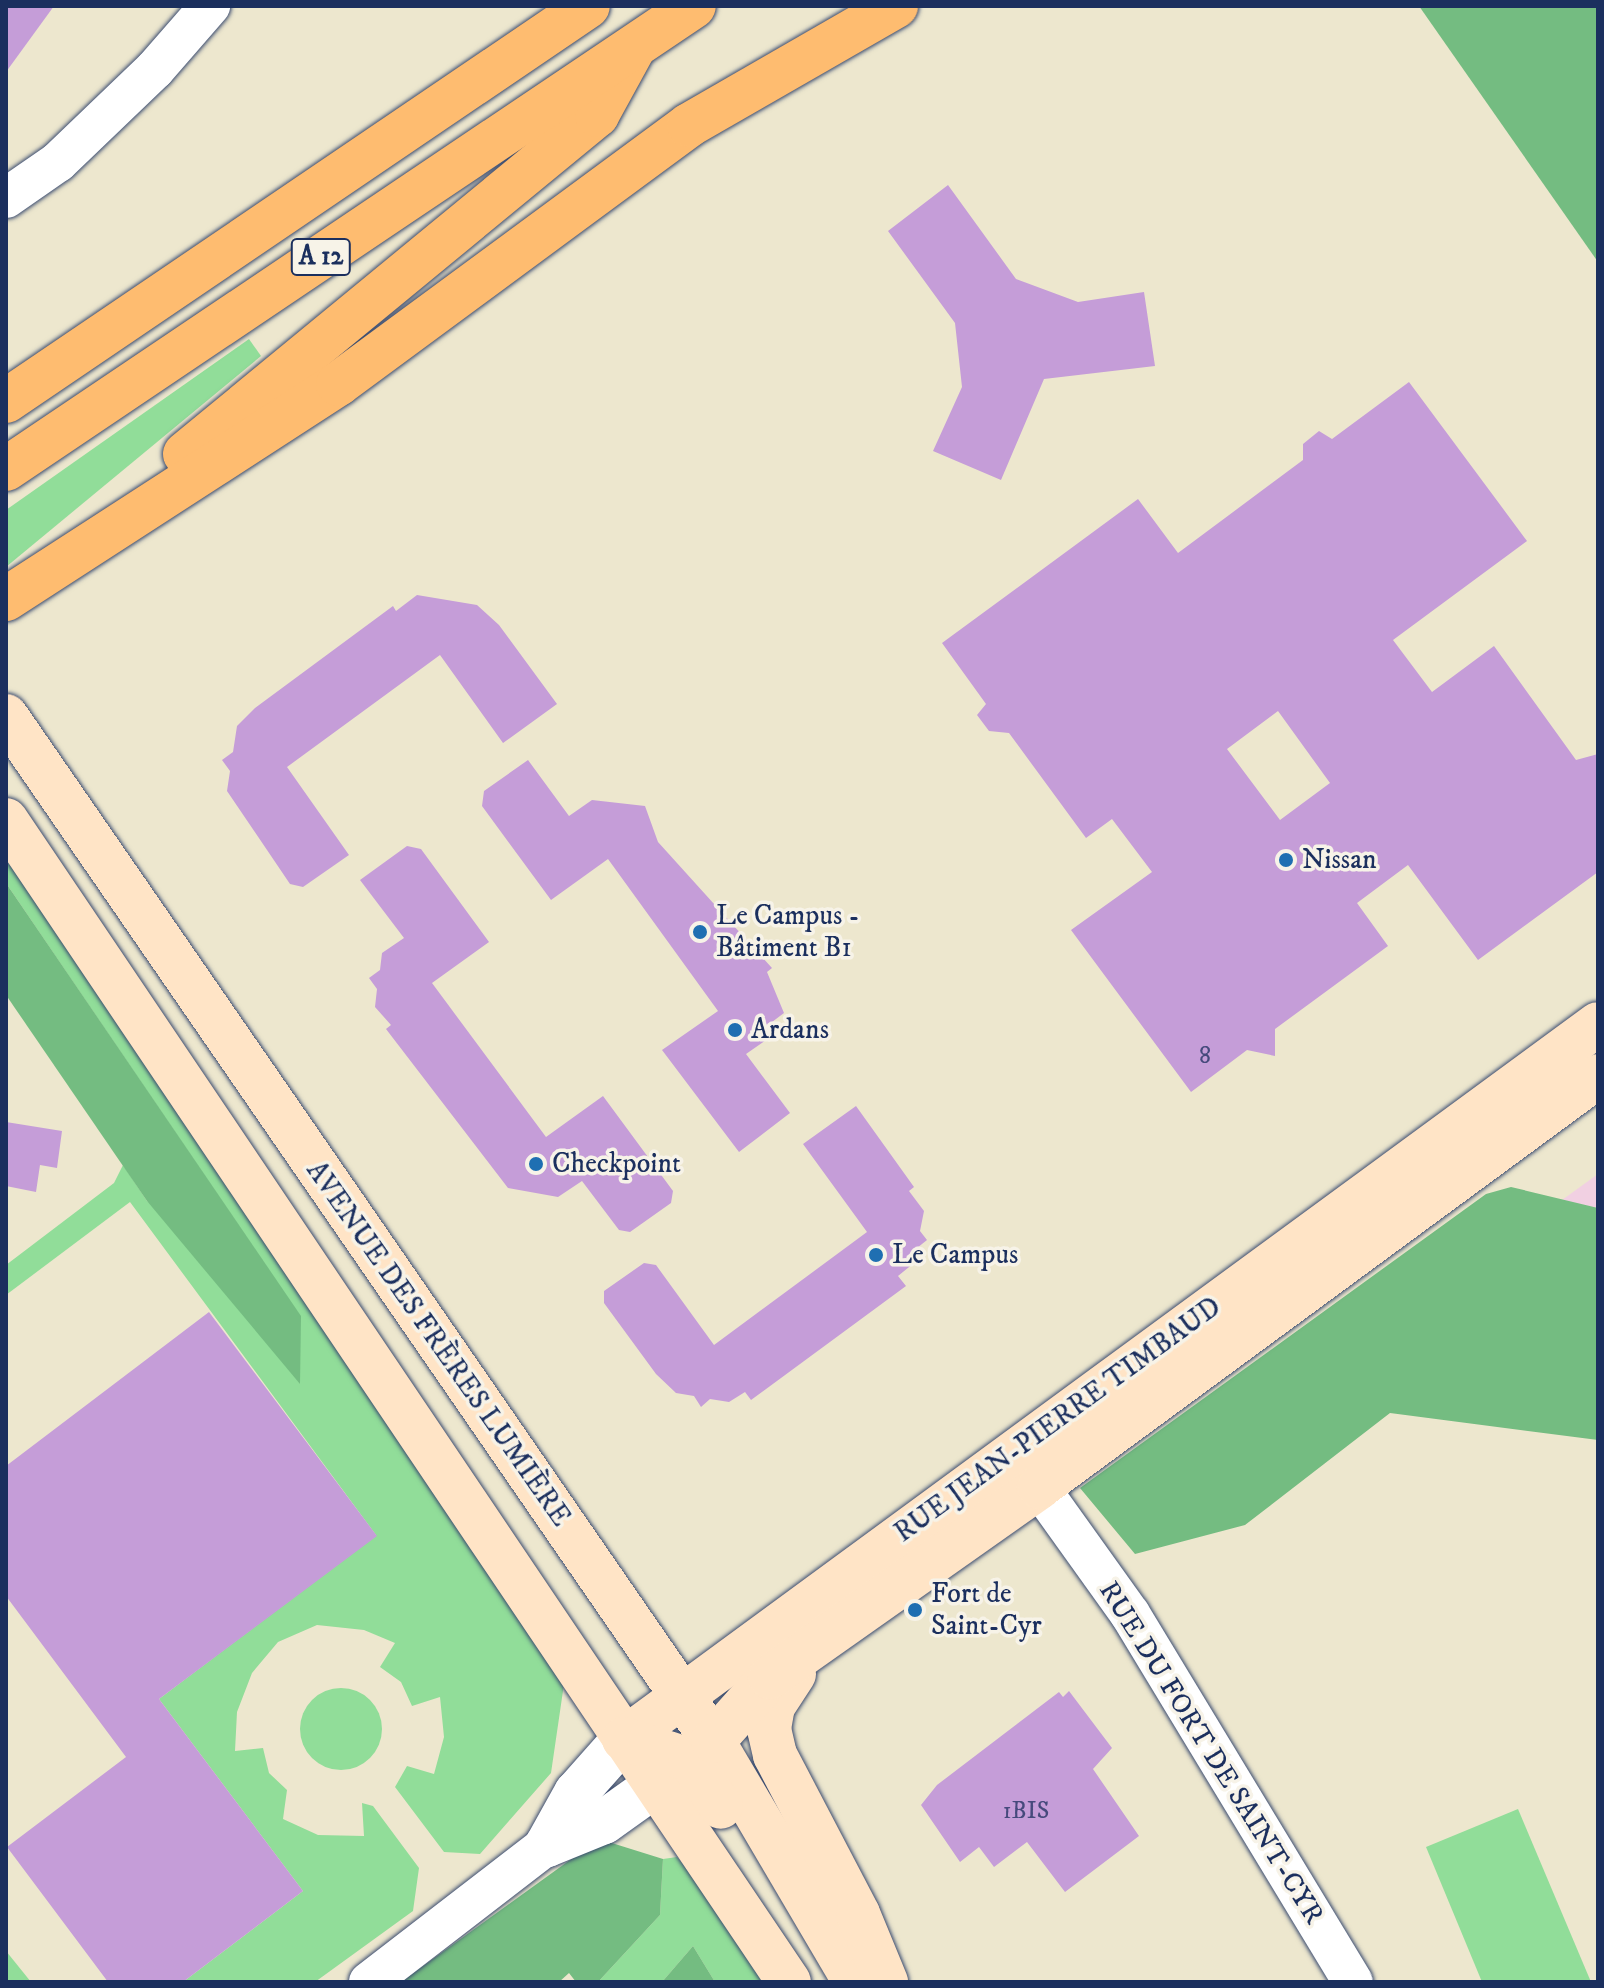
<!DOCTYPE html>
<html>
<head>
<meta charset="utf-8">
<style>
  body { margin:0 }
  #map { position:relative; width:1604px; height:1988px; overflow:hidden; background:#ede7ce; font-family:"IM FELL DW Pica",serif }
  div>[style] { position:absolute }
  .built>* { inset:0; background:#f1d0e2 }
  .green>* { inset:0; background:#91dd99 }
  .round { border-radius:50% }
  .forest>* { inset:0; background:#74bc81 }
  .building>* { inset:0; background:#c59dd8 }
  .roads { filter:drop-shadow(0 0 2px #3a4b6f) drop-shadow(0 0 2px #3a4b6f) }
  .minor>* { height:40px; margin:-20px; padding:0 20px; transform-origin:20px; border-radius:20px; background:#fff }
  .tertiary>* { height:44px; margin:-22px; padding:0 22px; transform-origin:22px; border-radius:22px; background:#fff }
  .secondary>* { height:44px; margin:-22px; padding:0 22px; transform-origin:22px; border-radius:22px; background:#ffe4c6 }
  .motorway>* { height:44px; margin:-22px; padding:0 22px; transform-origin:22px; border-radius:22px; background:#febc70 }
  .dots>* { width:22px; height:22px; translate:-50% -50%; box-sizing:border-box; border:4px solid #f7f3e8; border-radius:50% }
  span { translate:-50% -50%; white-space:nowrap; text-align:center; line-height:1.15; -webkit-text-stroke:7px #f7f3e8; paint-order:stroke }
  .number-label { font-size:24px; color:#464a7c }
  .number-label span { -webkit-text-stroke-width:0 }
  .shield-label span { padding:2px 6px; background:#f7f3e8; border:2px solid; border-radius:6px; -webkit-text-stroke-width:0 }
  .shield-label { font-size:26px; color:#1b2f5e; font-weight:700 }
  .poi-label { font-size:28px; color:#1b2f5e }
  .left { translate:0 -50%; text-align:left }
  .street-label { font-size:28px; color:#1b2f5e }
  .frame { position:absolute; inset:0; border:8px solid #1b2f5e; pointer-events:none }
</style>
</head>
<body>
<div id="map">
  <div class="built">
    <i style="clip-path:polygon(1598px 1174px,1598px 1208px,1562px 1200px)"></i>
  </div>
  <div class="green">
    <i style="clip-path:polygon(249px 339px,261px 356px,6px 567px,6px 510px)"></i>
    <i style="clip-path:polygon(6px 858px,564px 1684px,551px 1773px,480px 1854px,444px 1852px,395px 1787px,407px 1766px,434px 1774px,444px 1737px,440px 1697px,412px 1706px,401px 1682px,380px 1667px,395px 1643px,364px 1630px,317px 1625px,278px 1642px,252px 1673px,237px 1712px,235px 1751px,263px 1748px,269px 1773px,287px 1790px,283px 1819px,318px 1835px,364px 1836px,362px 1803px,373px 1806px,419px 1868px,413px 1911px,315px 1982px,183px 1982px,303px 1891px,159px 1699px,376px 1535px,130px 1202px,6px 1295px,6px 1265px,114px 1183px,123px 1165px,147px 1201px,300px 1316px,6px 883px)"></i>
    <i class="round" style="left:300px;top:1688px;width:82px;height:82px"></i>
    <i style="clip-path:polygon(1518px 1809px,1591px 1982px,1482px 1982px,1426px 1847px)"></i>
    <i style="clip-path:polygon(677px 1857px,712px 1900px,765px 1982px,715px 1982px,693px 1946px,662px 1982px,598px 1982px,660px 1915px,663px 1859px)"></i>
    <i style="clip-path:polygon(6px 1951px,31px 1982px,6px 1982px)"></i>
  </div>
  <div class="forest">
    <i style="clip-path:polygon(1419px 6px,1598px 6px,1598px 262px)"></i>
    <i style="clip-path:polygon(6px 883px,301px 1316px,300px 1384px,147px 1201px,6px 995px)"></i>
    <i style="clip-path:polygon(1511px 1187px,1598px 1208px,1598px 1440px,1390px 1413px,1245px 1525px,1135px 1554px,1080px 1488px,1486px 1194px)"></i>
    <i style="clip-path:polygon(599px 1839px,663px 1859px,660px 1915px,598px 1982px,576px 1982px,569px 1973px,559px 1982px,401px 1982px)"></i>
    <i style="clip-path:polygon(693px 1946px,715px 1982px,662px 1982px)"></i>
  </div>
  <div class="building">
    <i style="clip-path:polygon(6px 6px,54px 6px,6px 72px)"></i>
    <i style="clip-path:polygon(948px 185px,1016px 279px,1078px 302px,1144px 292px,1155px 366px,1044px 379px,1001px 480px,933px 451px,962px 387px,955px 323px,888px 231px)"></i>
    <i style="clip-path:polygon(evenodd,1409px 382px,1527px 541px,1393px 640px,1432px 692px,1494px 646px,1576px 760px,1598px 754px,1598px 872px,1478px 960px,1408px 865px,1357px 903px,1388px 946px,1275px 1029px,1275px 1056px,1247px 1050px,1191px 1092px,1071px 930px,1152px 872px,1112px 819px,1086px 838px,1009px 733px,989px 731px,977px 715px,986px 704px,942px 643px,1138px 499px,1178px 553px,1303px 460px,1303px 444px,1319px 431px,1332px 439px,1409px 382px,1278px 711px,1330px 783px,1280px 820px,1227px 749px,1278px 711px)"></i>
    <i style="clip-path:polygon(417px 595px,477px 605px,499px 625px,557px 704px,503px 743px,440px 655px,287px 767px,349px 855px,303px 887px,290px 884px,227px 791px,230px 771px,222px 760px,233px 752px,237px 726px,255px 708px,393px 606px,396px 611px)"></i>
    <i style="clip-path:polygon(528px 760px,569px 816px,592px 800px,645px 806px,658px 842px,772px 968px,767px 972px,784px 1013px,772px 1022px,769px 1038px,746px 1054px,790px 1113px,739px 1152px,662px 1050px,718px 1011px,608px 859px,551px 900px,482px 806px,484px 791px)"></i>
    <i style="clip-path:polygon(407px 846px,421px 849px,489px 942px,432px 983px,546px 1137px,603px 1096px,673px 1191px,671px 1203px,630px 1232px,619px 1230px,582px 1181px,558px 1197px,508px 1188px,386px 1029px,391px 1025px,375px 1007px,377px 989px,369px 978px,380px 970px,382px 953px,404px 938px,360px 880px)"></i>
    <i style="clip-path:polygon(856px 1106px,914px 1187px,909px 1191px,924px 1211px,920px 1231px,927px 1240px,917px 1248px,914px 1263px,898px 1276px,906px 1286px,751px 1400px,745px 1392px,729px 1402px,710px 1399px,701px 1407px,694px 1396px,676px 1393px,656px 1374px,604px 1303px,604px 1291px,644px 1263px,656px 1265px,714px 1345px,867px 1232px,803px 1144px)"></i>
    <i style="clip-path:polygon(6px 1122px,62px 1131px,57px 1168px,40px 1165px,36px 1192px,6px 1186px)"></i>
    <i style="clip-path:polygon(209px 1312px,377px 1536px,159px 1699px,303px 1891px,183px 1982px,108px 1982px,7px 1847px,126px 1757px,6px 1596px,6px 1466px)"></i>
    <i style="clip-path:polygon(1069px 1691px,1112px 1748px,1093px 1769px,1139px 1836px,1065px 1892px,1027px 1842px,994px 1867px,979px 1847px,960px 1862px,921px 1805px,937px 1785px,1059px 1692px,1063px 1697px)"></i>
  </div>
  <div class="roads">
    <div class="minor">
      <i style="left:6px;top:198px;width:63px;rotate:-34.7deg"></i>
      <i style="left:58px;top:162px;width:134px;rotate:-43.8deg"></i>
      <i style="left:155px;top:69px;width:84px;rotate:-48.9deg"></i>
      <i style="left:1039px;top:1487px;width:156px;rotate:54.4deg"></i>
      <i style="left:1130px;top:1614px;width:430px;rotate:58.8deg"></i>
      <i style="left:369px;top:1982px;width:225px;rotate:-37.6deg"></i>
    </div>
    <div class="tertiary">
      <i style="left:547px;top:1845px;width:61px;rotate:-22deg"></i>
      <i style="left:604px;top:1822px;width:100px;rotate:-35.6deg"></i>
      <i style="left:547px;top:1845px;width:60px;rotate:-60.9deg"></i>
      <i style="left:576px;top:1793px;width:72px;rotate:-48.4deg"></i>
    </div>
    <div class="secondary">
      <i style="left:6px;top:716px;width:1245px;rotate:55.4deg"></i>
      <i style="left:713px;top:1741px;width:280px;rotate:59.5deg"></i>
      <i style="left:6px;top:820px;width:1401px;rotate:56.03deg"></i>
      <i style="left:794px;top:1674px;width:38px;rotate:123deg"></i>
      <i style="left:773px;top:1706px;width:23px;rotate:100deg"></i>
      <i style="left:769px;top:1729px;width:27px;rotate:77deg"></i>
      <i style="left:775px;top:1755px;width:179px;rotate:62.4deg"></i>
      <i style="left:858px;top:1914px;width:74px;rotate:67.6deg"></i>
      <i style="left:624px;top:1739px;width:1208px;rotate:-36.28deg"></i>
      <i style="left:624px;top:1739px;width:69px;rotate:17.7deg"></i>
      <i style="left:690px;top:1760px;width:56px;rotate:56.6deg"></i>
      <i style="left:713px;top:1741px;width:86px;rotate:-48.3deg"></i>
      <i style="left:770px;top:1677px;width:329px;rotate:-35.2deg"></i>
      <i style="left:1039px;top:1487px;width:694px;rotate:-36.32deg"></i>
    </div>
    <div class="motorway">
      <i style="left:6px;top:401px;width:703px;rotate:-34.16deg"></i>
      <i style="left:185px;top:454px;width:534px;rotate:-39.45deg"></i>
      <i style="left:597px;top:115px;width:73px;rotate:-61.3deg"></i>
      <i style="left:6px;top:469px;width:829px;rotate:-33.94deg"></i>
      <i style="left:6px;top:599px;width:396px;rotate:-32.9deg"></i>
      <i style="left:338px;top:384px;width:436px;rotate:-36.4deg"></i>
      <i style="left:689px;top:125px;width:239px;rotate:-29.9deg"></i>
    </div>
  </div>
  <div class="dots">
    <i style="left:1286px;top:860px;background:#1f6fb2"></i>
    <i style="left:700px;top:932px;background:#1f6fb2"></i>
    <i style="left:735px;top:1030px;background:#1f6fb2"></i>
    <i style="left:536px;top:1164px;background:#1f6fb2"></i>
    <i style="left:876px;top:1255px;background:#1f6fb2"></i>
    <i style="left:915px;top:1610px;background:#1f6fb2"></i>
  </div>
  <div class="number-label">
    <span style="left:1205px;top:1057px">8</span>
    <span style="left:1026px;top:1812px">1BIS</span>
  </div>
  <div class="shield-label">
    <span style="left:321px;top:257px">A 12</span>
  </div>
  <div class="poi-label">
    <span class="left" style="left:1302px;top:860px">Nissan</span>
    <span class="left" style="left:716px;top:932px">Le Campus -<br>Bâtiment B1</span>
    <span class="left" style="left:751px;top:1030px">Ardans</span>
    <span class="left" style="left:552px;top:1164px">Checkpoint</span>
    <span class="left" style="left:892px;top:1255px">Le Campus</span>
    <span class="left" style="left:931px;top:1610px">Fort de<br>Saint-Cyr</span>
  </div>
  <div class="street-label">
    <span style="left:438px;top:1344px;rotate:55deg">AVENUE DES FRÈRES LUMIÈRE</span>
    <span style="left:1058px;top:1420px;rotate:-36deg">RUE JEAN-PIERRE TIMBAUD</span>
    <span style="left:1211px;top:1753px;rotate:58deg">RUE DU FORT DE SAINT-CYR</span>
  </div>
  <div class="frame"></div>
</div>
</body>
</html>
